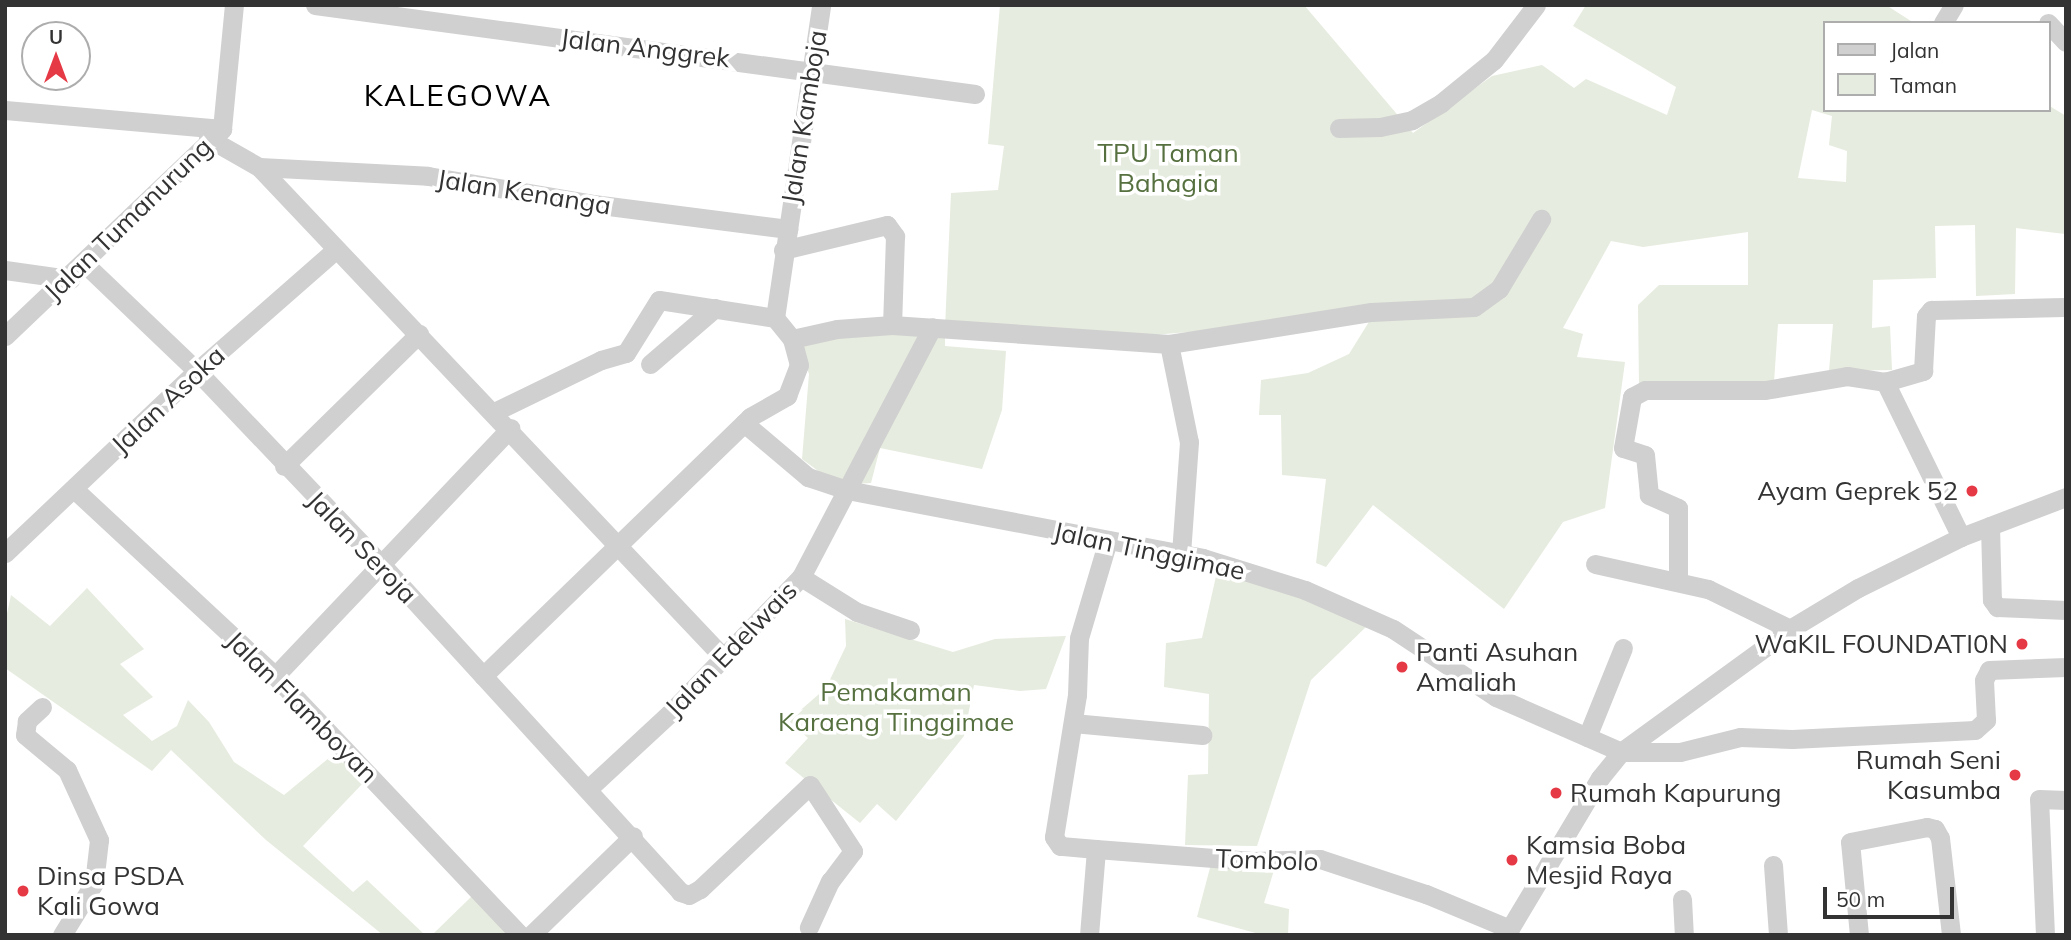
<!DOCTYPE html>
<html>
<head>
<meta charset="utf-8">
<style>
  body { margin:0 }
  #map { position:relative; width:2071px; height:940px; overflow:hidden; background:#fff; font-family:Mulish,sans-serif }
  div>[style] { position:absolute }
  .green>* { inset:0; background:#e6ecdf }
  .minor>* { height:19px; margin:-9.5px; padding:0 9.5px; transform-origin:9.5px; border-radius:9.5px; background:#d0d0d0 }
  .dots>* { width:19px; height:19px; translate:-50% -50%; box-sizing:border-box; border:4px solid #fff; border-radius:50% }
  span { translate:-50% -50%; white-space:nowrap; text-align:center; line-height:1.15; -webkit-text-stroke:7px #fff; paint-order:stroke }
  .street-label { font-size:26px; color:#333 }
  .park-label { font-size:26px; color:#56703f }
  .poi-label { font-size:26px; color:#333 }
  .right { translate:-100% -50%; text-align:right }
  .left { translate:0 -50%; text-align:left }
  .quarter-label { font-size:30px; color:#000; letter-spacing:2px }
  .frame { position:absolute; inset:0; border:7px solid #333; pointer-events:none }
  .legend { position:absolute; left:1823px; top:21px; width:228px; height:91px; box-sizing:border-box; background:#fff; border:2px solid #adadad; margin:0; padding:9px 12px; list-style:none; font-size:21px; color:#333 }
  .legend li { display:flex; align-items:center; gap:14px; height:35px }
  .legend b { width:35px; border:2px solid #adadad }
  .north { position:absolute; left:21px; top:21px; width:70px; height:70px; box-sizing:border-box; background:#fff; border:2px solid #adadad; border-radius:50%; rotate:0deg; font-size:19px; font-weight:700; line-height:28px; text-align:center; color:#333 }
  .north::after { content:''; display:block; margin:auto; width:24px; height:32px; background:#e63946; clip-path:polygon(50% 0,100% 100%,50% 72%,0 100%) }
  .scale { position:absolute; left:1823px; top:887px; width:131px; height:32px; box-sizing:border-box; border:4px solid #333; border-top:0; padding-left:9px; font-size:21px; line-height:24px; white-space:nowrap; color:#333; -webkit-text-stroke:5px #fff; paint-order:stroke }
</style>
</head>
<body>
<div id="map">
  <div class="green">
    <i style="clip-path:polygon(evenodd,1000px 5px,1304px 5px,1413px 133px,1492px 76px,1542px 65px,1574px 88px,1586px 79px,1667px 115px,1676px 87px,1573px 26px,1586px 5px,1886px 5px,1914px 23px,1824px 23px,1824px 110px,2048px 110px,2048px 105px,2066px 116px,2066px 268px,2065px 234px,2016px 228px,2015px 294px,1976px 296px,1975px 225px,1935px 226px,1936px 278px,1873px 280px,1872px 328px,1890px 326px,1892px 370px,1829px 371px,1833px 324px,1778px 324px,1774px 382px,1639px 385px,1638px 305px,1659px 285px,1748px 285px,1748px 232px,1643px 247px,1611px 241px,1563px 328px,1583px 334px,1577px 357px,1625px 362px,1605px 508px,1563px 522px,1504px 609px,1373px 505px,1326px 567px,1316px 563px,1326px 479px,1282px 475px,1281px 415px,1259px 415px,1261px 380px,1308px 373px,1349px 354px,1372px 317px,1140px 336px,945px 328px,945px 346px,1006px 351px,1002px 410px,982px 469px,880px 448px,871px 483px,837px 485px,802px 459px,809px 374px,795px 333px,945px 328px,951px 193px,998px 190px,1004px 146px,988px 144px,1000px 5px,1812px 110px,1832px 116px,1829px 145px,1847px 151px,1846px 182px,1798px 178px,1812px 110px)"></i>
    <i style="clip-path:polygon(1217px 572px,1296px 594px,1366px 627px,1311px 680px,1257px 846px,1185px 845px,1188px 775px,1208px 774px,1209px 694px,1164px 687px,1166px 643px,1202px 638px)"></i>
    <i style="clip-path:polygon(87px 588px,144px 649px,120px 664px,153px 697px,123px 715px,152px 741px,177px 726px,188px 700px,209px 722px,234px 762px,284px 795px,335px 753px,364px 782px,303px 846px,353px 892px,367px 880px,425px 935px,383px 935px,266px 840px,171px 750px,152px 771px,5px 668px,5px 623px,11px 595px,50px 626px)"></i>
    <i style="clip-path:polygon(845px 619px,953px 652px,995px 639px,1066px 636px,1046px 689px,1020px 691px,974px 685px,964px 736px,896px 821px,877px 804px,860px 823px,785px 763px,808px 738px,788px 721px,826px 688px,846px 646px)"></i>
    <i style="clip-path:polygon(1211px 864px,1275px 867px,1264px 903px,1289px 909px,1288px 935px,1263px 935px,1197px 917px)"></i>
    <i style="clip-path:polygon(472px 896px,511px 935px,432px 935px)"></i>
  </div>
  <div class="minor">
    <i style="left:315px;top:5px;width:666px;rotate:7.68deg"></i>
    <i style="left:1943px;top:23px;width:21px;rotate:-59deg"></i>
    <i style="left:2048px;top:23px;width:26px;rotate:47deg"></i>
    <i style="left:5px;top:110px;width:218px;rotate:5deg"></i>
    <i style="left:1339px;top:128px;width:41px;rotate:-1.4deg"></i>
    <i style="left:1380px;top:127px;width:33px;rotate:-12deg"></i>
    <i style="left:1412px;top:120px;width:34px;rotate:-30deg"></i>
    <i style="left:1441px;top:103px;width:68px;rotate:-39.1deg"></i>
    <i style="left:1494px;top:60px;width:69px;rotate:-52.6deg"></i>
    <i style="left:222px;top:129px;width:125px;rotate:-84.5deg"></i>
    <i style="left:208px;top:138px;width:59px;rotate:29.6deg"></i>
    <i style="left:259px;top:167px;width:673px;rotate:46.56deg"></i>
    <i style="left:259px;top:167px;width:169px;rotate:3deg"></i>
    <i style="left:428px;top:176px;width:167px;rotate:9.6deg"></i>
    <i style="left:593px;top:204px;width:197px;rotate:7.3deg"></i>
    <i style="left:783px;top:250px;width:107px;rotate:-13.5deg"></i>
    <i style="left:887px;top:225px;width:14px;rotate:54deg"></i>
    <i style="left:895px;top:236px;width:89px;rotate:91.9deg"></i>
    <i style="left:85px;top:264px;width:155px;rotate:43.7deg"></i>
    <i style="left:197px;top:371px;width:267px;rotate:46.4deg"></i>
    <i style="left:381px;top:564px;width:444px;rotate:47.6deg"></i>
    <i style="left:680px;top:892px;width:9px;rotate:18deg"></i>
    <i style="left:689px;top:895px;width:13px;rotate:-29deg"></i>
    <i style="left:700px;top:889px;width:151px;rotate:-43.4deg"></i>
    <i style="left:810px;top:785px;width:79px;rotate:56.9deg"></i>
    <i style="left:853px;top:851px;width:38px;rotate:127deg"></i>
    <i style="left:830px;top:881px;width:51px;rotate:114.5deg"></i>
    <i style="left:5px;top:270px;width:66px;rotate:7.9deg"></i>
    <i style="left:5px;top:336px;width:300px;rotate:-43.6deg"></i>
    <i style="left:792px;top:339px;width:46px;rotate:-12.5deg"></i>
    <i style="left:837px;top:329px;width:55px;rotate:-4.2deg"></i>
    <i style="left:892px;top:325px;width:278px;rotate:3.9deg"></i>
    <i style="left:1169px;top:344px;width:205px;rotate:-9deg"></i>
    <i style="left:1371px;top:312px;width:103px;rotate:-2.8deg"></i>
    <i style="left:1474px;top:307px;width:31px;rotate:-36deg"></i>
    <i style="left:1499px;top:289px;width:82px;rotate:-59deg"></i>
    <i style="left:1169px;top:344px;width:100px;rotate:78.5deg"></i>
    <i style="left:1189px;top:442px;width:111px;rotate:94.1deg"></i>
    <i style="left:650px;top:364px;width:86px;rotate:-40.7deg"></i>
    <i style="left:494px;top:412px;width:119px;rotate:-25.9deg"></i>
    <i style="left:601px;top:360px;width:26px;rotate:-16deg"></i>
    <i style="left:626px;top:353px;width:62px;rotate:-58.1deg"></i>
    <i style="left:659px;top:300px;width:117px;rotate:8.8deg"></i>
    <i style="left:744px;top:423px;width:84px;rotate:40.2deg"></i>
    <i style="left:808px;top:477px;width:41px;rotate:18.4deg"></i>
    <i style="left:847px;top:490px;width:362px;rotate:10.8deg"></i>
    <i style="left:1203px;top:558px;width:107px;rotate:17.4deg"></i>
    <i style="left:1305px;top:590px;width:96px;rotate:23.9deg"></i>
    <i style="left:1393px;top:629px;width:123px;rotate:33.4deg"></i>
    <i style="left:1496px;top:697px;width:137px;rotate:23.7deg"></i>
    <i style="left:1621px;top:752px;width:59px"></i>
    <i style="left:1680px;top:752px;width:62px;rotate:-14deg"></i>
    <i style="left:1740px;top:737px;width:52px;rotate:2.2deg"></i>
    <i style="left:1792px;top:739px;width:183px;rotate:-2.8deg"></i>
    <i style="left:1975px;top:730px;width:15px;rotate:-42deg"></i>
    <i style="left:1986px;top:720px;width:40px;rotate:-92.9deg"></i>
    <i style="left:1984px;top:680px;width:11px;rotate:-63deg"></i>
    <i style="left:1989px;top:670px;width:77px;rotate:-2.2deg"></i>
    <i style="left:284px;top:466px;width:189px;rotate:-44.4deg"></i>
    <i style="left:74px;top:489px;width:275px;rotate:42.9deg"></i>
    <i style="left:275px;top:676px;width:357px;rotate:46.6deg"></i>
    <i style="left:1990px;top:526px;width:74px;rotate:88.5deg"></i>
    <i style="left:1992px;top:600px;width:9px;rotate:54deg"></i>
    <i style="left:1997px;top:607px;width:69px;rotate:2.5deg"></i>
    <i style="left:1961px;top:537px;width:173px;rotate:-116.1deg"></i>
    <i style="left:1885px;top:382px;width:40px;rotate:-16deg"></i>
    <i style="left:1923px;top:371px;width:55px;rotate:-86.9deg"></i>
    <i style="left:1926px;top:316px;width:8px;rotate:-50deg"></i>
    <i style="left:1931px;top:310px;width:133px;rotate:-1.3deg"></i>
    <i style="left:5px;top:553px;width:265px;rotate:-43.5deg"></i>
    <i style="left:197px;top:371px;width:182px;rotate:-41.2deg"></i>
    <i style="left:1595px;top:564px;width:116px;rotate:12.5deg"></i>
    <i style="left:1708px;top:589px;width:91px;rotate:26deg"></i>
    <i style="left:801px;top:577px;width:66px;rotate:32deg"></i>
    <i style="left:857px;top:612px;width:56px;rotate:18.8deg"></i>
    <i style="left:1678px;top:579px;width:71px;rotate:-90deg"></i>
    <i style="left:1678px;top:508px;width:32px;rotate:-156deg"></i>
    <i style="left:1649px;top:495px;width:40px;rotate:-95.7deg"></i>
    <i style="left:1645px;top:455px;width:23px;rotate:-162deg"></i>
    <i style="left:1623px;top:448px;width:52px;rotate:-80deg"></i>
    <i style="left:1632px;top:397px;width:15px;rotate:-28deg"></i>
    <i style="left:1645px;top:390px;width:120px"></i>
    <i style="left:1765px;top:390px;width:83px;rotate:-9.7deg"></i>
    <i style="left:1847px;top:376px;width:38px;rotate:9deg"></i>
    <i style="left:275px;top:676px;width:342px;rotate:-46.5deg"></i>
    <i style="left:483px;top:676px;width:372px;rotate:-44.1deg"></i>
    <i style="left:750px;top:417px;width:43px;rotate:-29.6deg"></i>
    <i style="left:787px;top:396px;width:33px;rotate:-69deg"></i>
    <i style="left:799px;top:365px;width:27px;rotate:-105deg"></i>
    <i style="left:792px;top:339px;width:27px;rotate:-129deg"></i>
    <i style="left:775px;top:318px;width:316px;rotate:-81.6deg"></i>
    <i style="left:42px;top:707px;width:21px;rotate:137deg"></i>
    <i style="left:27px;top:721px;width:14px;rotate:98deg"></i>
    <i style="left:25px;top:735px;width:55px;rotate:39.8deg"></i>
    <i style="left:67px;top:770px;width:77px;rotate:65.4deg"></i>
    <i style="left:99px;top:840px;width:43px;rotate:96.6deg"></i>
    <i style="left:94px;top:883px;width:61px;rotate:121.6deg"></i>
    <i style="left:1073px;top:723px;width:130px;rotate:5.3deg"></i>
    <i style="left:1587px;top:737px;width:96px;rotate:-68deg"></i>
    <i style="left:588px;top:789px;width:110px;rotate:-42.8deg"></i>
    <i style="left:669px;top:714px;width:190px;rotate:-46.1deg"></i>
    <i style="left:801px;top:577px;width:282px;rotate:-62.3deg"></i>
    <i style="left:1096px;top:849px;width:157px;rotate:4.4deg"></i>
    <i style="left:1253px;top:861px;width:67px;rotate:-1.7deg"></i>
    <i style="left:1320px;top:859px;width:112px;rotate:18.3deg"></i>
    <i style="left:1426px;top:894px;width:91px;rotate:22.6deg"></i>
    <i style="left:1773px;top:865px;width:70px;rotate:85.9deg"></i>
    <i style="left:1682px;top:899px;width:36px;rotate:87deg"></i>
    <i style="left:531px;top:935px;width:142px;rotate:-44.1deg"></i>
    <i style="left:1089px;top:935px;width:86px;rotate:-85.3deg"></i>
    <i style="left:1096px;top:849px;width:36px;rotate:-175deg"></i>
    <i style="left:1060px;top:846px;width:11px;rotate:-124deg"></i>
    <i style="left:1054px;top:837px;width:144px;rotate:-80.8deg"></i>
    <i style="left:1077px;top:695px;width:57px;rotate:-88deg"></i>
    <i style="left:1079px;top:638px;width:102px;rotate:-73.5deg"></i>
    <i style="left:1506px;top:935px;width:183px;rotate:-59.1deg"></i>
    <i style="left:1600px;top:778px;width:33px;rotate:-51deg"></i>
    <i style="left:1621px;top:752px;width:209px;rotate:-36deg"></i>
    <i style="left:1790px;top:629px;width:79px;rotate:-31.1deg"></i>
    <i style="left:1858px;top:588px;width:115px;rotate:-26.3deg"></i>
    <i style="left:1961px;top:537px;width:112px;rotate:-20.9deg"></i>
    <i style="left:1859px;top:935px;width:93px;rotate:-95.5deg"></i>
    <i style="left:1850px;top:842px;width:78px;rotate:-11deg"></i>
    <i style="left:1927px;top:827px;width:8px;rotate:14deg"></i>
    <i style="left:1935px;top:829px;width:10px;rotate:61deg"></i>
    <i style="left:1940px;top:838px;width:98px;rotate:83.5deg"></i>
    <i style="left:2045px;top:935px;width:136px;rotate:-92.5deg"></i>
    <i style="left:2039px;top:799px;width:27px;rotate:2deg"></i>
  </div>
  <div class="dots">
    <i style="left:1972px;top:491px;background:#e63946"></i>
    <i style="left:2022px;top:644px;background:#e63946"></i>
    <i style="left:1402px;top:667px;background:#e63946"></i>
    <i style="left:2015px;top:775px;background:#e63946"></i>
    <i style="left:1556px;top:793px;background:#e63946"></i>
    <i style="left:1512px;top:860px;background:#e63946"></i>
    <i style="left:23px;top:891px;background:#e63946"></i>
  </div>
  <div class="street-label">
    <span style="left:645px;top:48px;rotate:7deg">Jalan Anggrek</span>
    <span style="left:804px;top:117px;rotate:-81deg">Jalan Kamboja</span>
    <span style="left:524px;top:192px;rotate:9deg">Jalan Kenanga</span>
    <span style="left:128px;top:219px;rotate:-44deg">Jalan Tumanurung</span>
    <span style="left:168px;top:400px;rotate:-43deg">Jalan Asoka</span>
    <span style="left:362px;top:547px;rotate:46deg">Jalan Seroja</span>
    <span style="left:1149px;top:551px;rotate:12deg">Jalan Tinggimae</span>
    <span style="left:731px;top:649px;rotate:-46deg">Jalan Edelwais</span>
    <span style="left:302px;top:707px;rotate:45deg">Jalan Flamboyan</span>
    <span style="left:1267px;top:860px;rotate:2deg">Tombolo</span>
  </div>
  <div class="park-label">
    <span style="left:1168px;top:168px">TPU Taman<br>Bahagia</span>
    <span style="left:896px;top:707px">Pemakaman<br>Karaeng Tinggimae</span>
  </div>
  <div class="poi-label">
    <span class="right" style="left:1958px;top:491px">Ayam Geprek 52</span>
    <span class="right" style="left:2008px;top:644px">WaKIL FOUNDATI0N</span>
    <span class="left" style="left:1416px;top:667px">Panti Asuhan<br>Amaliah</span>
    <span class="right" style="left:2001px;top:775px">Rumah Seni<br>Kasumba</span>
    <span class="left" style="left:1570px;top:793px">Rumah Kapurung</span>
    <span class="left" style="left:1526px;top:860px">Kamsia Boba<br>Mesjid Raya</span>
    <span class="left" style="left:37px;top:891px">Dinsa PSDA<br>Kali Gowa</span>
  </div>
  <div class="quarter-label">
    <span style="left:458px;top:95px">KALEGOWA</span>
  </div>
  <div class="frame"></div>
  <ul class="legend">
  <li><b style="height:9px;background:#d0d0d0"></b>Jalan</li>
  <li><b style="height:19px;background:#e6ecdf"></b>Taman</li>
  </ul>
  <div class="north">U</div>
  <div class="scale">50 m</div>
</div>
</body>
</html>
